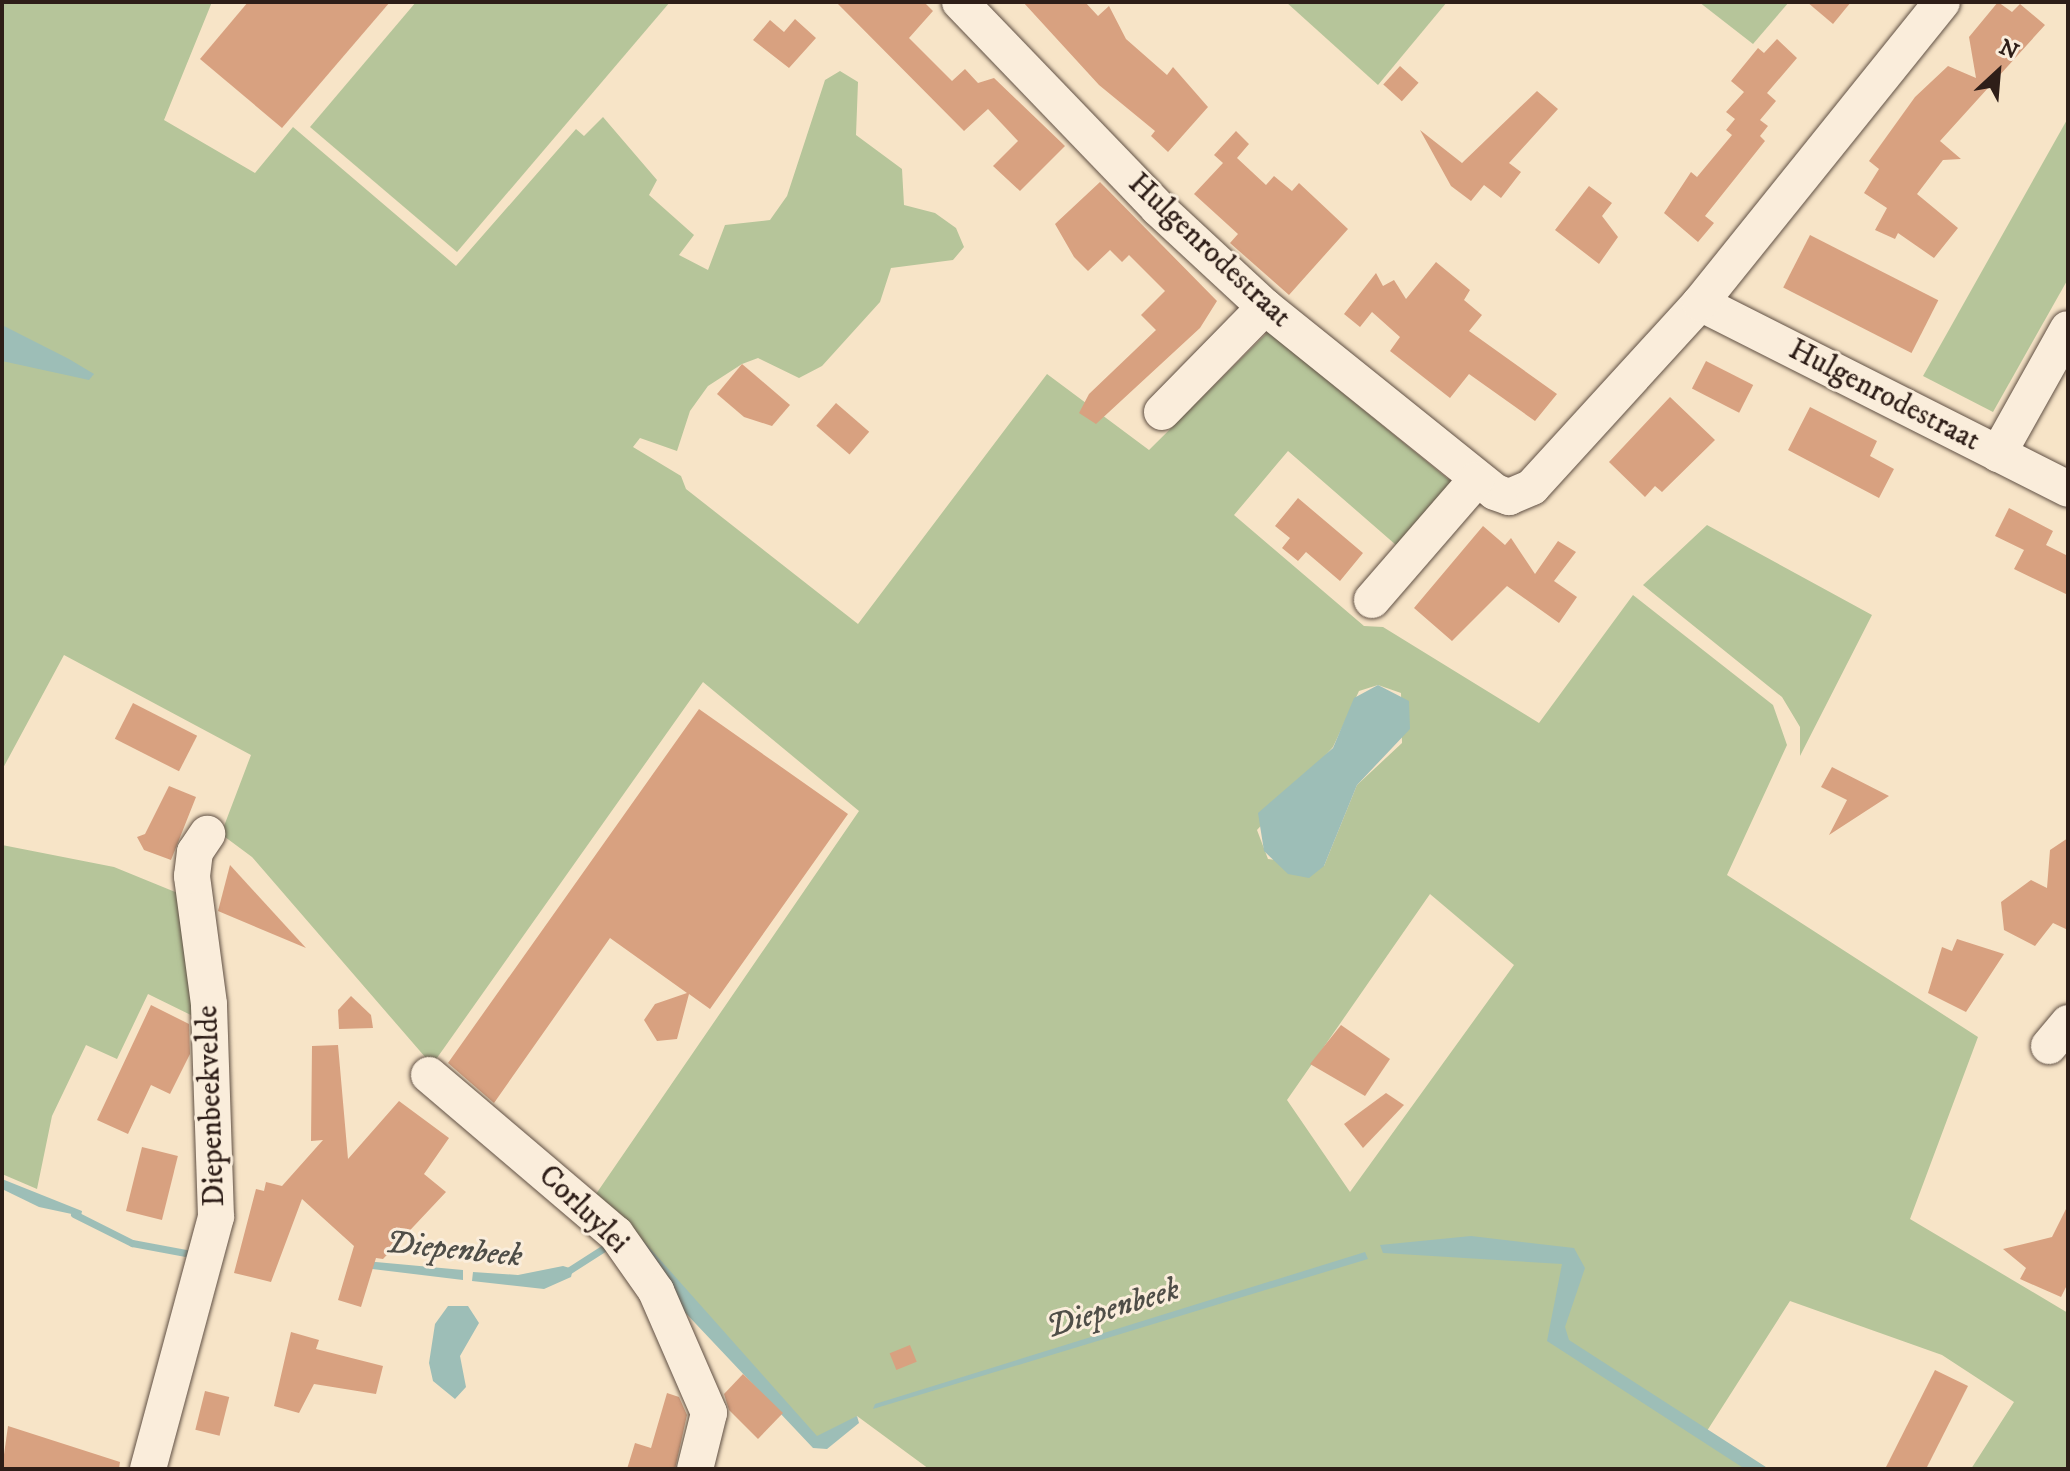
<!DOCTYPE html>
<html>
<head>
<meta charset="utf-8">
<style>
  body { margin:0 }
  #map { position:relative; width:2070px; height:1471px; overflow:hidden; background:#f7e4c7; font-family:"IM FELL DW Pica",serif }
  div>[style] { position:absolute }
  .green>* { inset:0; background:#b6c59a }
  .water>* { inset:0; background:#9dbeb7 }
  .stream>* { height:7px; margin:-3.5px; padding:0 3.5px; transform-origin:3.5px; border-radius:3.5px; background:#9dbeb7 }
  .building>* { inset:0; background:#d8a180; transform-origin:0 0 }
  .roads { filter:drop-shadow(0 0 2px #605044) drop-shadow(0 0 2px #605044) }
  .minor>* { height:36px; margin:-18px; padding:0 18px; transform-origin:18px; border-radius:18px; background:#faeddb }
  span { translate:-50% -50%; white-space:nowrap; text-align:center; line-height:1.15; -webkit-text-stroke:6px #faeddb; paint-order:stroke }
  .street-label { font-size:30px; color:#2e1e18 }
  .water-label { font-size:32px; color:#4f4e48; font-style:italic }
  .frame { position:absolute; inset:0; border:4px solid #2e1e18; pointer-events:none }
  .north { position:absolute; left:1958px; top:32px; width:80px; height:80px; -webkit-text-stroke:6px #faeddb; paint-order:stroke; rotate:26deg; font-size:22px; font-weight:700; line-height:32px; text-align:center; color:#2e1e18 }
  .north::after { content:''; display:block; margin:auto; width:28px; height:36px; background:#2e1e18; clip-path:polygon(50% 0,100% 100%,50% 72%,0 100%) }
</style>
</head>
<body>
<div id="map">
  <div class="green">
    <i style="clip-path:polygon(evenodd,2px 2px,212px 2px,164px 120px,255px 173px,293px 127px,456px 266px,576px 129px,584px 136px,603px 117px,657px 180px,649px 195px,694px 235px,679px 255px,708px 270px,725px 225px,770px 220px,787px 196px,825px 80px,840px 71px,858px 82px,856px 135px,902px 169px,904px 205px,935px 213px,956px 228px,964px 247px,953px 260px,891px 268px,880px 302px,822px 366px,799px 378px,758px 358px,742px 364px,708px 386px,690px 411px,677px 451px,640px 438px,633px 447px,681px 476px,686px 489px,858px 624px,1047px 374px,1149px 450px,1268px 332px,1453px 483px,1396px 545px,1288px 451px,1234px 515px,1364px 626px,1383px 627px,1539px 723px,1633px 595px,1773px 705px,1787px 745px,1727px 875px,1978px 1037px,1910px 1219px,2068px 1313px,2068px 1469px,1971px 1469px,2014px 1402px,1942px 1355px,1790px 1301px,1705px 1434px,1757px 1469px,929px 1469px,857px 1416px,818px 1448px,596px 1194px,859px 811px,703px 682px,432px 1065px,252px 857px,221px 834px,251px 755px,64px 655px,2px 770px,2px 2px,1378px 685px,1401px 693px,1402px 743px,1357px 785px,1324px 866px,1268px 859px,1257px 830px,1333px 747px,1359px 691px,1378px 685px,2px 2px,1430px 894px,1514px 965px,1350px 1192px,1287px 1100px,1430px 894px)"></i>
    <i style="clip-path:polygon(416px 2px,670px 2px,457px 252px,310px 127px)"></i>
    <i style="clip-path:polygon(1286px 2px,1447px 2px,1378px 85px)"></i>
    <i style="clip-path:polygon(1699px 2px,1789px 2px,1753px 44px)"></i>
    <i style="clip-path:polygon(2068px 118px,2068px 279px,1993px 412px,1923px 376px)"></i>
    <i style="clip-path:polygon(1707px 525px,1872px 615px,1800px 756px,1800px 727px,1782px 697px,1643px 585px)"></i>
    <i style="clip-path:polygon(2px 845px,114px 867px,185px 896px,201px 1020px,148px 994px,117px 1059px,86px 1045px,52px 1116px,37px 1189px,2px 1174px)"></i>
  </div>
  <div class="water">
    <i style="clip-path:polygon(2px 325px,69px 359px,94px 374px,89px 380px,2px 361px)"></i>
    <i style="clip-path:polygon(1378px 685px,1409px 701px,1410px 729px,1357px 785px,1324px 866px,1309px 878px,1288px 874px,1264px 851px,1258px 813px,1333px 748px,1354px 698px)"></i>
    <i style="clip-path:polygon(2px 1179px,82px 1211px,81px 1216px,39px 1207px,2px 1189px)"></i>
    <i style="clip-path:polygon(639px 1236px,817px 1436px,857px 1416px,859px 1423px,827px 1449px,813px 1448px,679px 1306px)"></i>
    <i style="clip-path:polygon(1471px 1236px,1574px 1248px,1585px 1268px,1565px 1327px,1569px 1340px,1769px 1469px,1745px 1469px,1547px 1341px,1562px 1264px,1383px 1253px,1380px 1245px)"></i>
    <i style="clip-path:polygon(1365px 1252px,1368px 1259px,873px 1409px,875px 1404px)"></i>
    <i style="clip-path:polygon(365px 1261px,463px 1270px,463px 1280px,364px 1268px)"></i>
    <i style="clip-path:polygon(563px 1266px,573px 1269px,571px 1277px,544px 1289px,472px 1281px,473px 1272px,518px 1275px)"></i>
    <i style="clip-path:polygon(448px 1306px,468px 1306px,479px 1323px,460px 1356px,466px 1387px,455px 1399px,433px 1381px,429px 1363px,435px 1324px)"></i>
  </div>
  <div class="stream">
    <i style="left:74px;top:1214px;width:65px;rotate:26.6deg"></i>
    <i style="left:132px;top:1243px;width:60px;rotate:10.6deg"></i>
    <i style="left:565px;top:1273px;width:50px;rotate:-32.7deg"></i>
  </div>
  <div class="building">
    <i style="clip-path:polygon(248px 2px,390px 2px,282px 128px,200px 59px)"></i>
    <i style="clip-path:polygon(836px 2px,924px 2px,933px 11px,909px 38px,952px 81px,965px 69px,978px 83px,994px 78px,1065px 146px,1020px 191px,993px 166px,1018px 141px,988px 109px,964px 131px)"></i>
    <i style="clip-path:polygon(1023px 2px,1085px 2px,1098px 16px,1109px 6px,1126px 39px,1167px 75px,1173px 67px,1208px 107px,1168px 152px,1151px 136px,1155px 131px,1099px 85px)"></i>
    <i style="clip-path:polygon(1807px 2px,1851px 2px,1833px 24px)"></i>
    <i style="clip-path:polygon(1998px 2px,2012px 12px,2020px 4px,2045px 25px,1940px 141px,1961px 159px,1943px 160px,1917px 194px,1958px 228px,1934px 258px,1898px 233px,1895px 239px,1875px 230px,1887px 208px,1864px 193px,1879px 169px,1869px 161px,1915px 97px,1948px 66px,1976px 78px,1969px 37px)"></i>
    <i style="clip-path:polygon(795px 19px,816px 38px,789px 68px,753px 40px,770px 20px,784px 32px)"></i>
    <i style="clip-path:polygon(1777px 39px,1797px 58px,1767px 93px,1776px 101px,1760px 120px,1768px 126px,1760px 136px,1765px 141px,1705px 216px,1714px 223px,1698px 242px,1664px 213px,1691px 172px,1697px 177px,1732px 135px,1726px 130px,1735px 119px,1726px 112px,1744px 92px,1731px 81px,1758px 48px,1764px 53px)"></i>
    <i style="left:1400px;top:66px;width:25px;height:25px;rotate:42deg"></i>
    <i style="clip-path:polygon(1537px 91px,1558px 109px,1509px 163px,1521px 172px,1501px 198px,1484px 185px,1471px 201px,1451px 186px,1420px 130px,1462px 163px)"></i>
    <i style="clip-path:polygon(1236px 131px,1249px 144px,1237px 158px,1266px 185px,1274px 176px,1292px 191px,1299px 183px,1348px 229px,1289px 295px,1230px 243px,1238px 234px,1194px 194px,1223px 163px,1214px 155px)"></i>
    <i style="clip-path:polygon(1100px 182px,1217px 301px,1200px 328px,1096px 424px,1079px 413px,1089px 394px,1156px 330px,1141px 315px,1165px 291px,1129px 255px,1122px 262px,1110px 250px,1088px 271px,1074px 257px,1055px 224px)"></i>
    <i style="clip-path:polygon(1589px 186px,1612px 203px,1602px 216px,1618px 237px,1599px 264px,1555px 230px)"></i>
    <i style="left:1810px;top:235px;width:144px;height:59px;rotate:27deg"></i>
    <i style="clip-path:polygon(1436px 262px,1470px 290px,1464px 300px,1482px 315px,1469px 331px,1557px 394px,1535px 421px,1469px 374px,1450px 398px,1390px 351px,1400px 337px,1372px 312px,1360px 327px,1344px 314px,1376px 273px,1383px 286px,1394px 280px,1406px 299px)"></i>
    <i style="left:1706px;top:361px;width:53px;height:31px;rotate:27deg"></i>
    <i style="clip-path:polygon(742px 364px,790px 405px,772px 426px,744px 417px,717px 394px)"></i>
    <i style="clip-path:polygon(1670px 397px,1715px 440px,1662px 492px,1655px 486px,1645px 497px,1609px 462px)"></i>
    <i style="left:836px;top:403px;width:44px;height:30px;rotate:41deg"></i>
    <i style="clip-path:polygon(1810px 407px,1877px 441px,1870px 456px,1894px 469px,1879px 498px,1788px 450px)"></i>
    <i style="clip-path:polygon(1298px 498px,1363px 553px,1340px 581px,1306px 552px,1298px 561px,1282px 548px,1290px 538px,1275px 526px)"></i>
    <i style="clip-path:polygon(2009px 508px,2053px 531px,2046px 545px,2068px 556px,2068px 595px,2014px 569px,2024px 550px,1995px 536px)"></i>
    <i style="clip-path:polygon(1483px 526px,1505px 545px,1511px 538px,1535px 574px,1558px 541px,1576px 552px,1554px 581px,1577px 597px,1559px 623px,1507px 586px,1452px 641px,1414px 608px)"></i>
    <i style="left:133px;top:703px;width:72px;height:40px;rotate:27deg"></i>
    <i style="clip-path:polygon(699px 709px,848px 814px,710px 1009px,689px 994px,677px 1039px,657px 1041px,644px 1020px,655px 1004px,687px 993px,610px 938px,494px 1103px,448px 1063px)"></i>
    <i style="clip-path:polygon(1832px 767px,1889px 796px,1829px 835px,1847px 800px,1821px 787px)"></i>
    <i style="clip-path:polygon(169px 786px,196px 797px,171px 860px,144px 850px,137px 837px,145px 834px)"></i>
    <i style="clip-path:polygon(2068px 838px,2068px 930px,2053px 923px,2035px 946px,2004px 930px,2001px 902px,2031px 880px,2047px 888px,2050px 850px)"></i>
    <i style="clip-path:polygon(230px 865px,306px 948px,218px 911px)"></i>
    <i style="clip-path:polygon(1957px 939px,2004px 954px,1966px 1012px,1928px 993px,1942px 947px,1952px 951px)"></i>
    <i style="clip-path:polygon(351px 996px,371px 1015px,373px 1028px,339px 1029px,338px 1010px)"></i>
    <i style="clip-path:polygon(151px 1005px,189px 1024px,190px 1054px,170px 1094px,151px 1085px,128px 1134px,97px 1120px)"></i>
    <i style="clip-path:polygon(1341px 1025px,1390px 1059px,1365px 1096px,1310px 1064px)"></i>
    <i style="clip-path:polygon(338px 1045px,348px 1159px,399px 1101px,449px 1138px,424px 1174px,446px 1192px,383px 1259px,376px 1258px,361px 1307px,338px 1300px,354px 1246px,302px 1199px,271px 1282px,234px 1273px,256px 1189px,264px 1191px,266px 1182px,282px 1186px,323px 1140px,311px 1141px,312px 1046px)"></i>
    <i style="clip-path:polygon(1386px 1093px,1404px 1105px,1363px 1148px,1344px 1124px)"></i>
    <i style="left:142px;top:1147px;width:37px;height:66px;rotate:14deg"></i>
    <i style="clip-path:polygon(2068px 1205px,2068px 1283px,2061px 1297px,2020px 1279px,2026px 1268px,2003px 1249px,2052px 1237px)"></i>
    <i style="clip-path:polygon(291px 1332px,319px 1340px,316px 1349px,383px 1366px,376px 1394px,314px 1384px,299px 1413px,274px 1406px)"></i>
    <i style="left:910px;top:1345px;width:18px;height:22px;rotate:68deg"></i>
    <i style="clip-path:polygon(1935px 1370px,1968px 1386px,1926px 1469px,1885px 1469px)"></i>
    <i style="clip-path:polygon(743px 1374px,783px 1413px,758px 1439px,729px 1410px,724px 1394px)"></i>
    <i style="left:205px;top:1391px;width:25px;height:40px;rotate:14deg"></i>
    <i style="clip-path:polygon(667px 1393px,679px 1397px,687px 1415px,675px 1469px,627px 1469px,635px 1443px,651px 1448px)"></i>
    <i style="clip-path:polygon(8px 1426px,120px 1462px,119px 1469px,2px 1469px)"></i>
  </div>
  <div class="roads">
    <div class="minor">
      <i style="left:960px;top:2px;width:286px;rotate:46.1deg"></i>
      <i style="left:1158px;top:208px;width:146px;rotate:42.8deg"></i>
      <i style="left:1265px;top:307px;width:295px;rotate:38.8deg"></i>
      <i style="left:1495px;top:492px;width:15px;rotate:20deg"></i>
      <i style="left:1509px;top:497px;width:25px;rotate:-23deg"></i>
      <i style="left:1532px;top:487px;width:249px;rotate:-47.6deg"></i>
      <i style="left:1700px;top:303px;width:412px;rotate:26.8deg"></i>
      <i style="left:1700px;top:303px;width:386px;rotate:-51.2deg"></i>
      <i style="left:1162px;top:412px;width:147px;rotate:-45.6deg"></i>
      <i style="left:1998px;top:454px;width:143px;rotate:-60.8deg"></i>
      <i style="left:1372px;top:600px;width:159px;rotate:-49.1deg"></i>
      <i style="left:2049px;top:1046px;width:30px;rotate:-50deg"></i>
      <i style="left:429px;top:1075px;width:245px;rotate:40.4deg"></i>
      <i style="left:616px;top:1234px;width:70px;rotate:54.9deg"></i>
      <i style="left:656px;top:1291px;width:133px;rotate:66.5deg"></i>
      <i style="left:709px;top:1413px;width:58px;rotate:104deg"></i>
      <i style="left:148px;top:1469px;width:261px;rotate:-74.9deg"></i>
      <i style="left:216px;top:1217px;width:213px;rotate:-91.9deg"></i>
      <i style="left:209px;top:1004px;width:129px;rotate:-97.6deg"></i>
      <i style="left:192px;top:876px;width:24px;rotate:-83deg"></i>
      <i style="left:195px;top:852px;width:22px;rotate:-56deg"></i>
    </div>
  </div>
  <div class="street-label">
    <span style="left:1209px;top:251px;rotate:43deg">Hulgenrodestraat</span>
    <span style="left:1884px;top:396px;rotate:27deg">Hulgenrodestraat</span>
    <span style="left:212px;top:1106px;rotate:-92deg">Diepenbeekvelde</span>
    <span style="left:583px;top:1210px;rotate:44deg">Corluylei</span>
  </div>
  <div class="water-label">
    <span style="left:454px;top:1250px;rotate:6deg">Diepenbeek</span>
    <span style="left:1113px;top:1309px;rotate:-17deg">Diepenbeek</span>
  </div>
  <div class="frame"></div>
  <div class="north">N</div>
</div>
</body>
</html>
